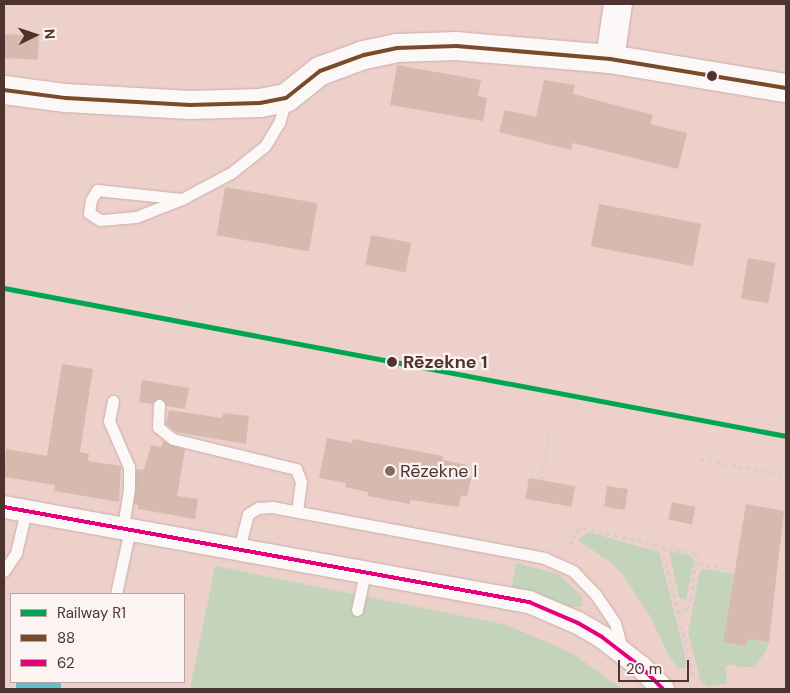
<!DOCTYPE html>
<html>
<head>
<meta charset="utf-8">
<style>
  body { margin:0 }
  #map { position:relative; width:790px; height:693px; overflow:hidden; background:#edd0ca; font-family:"DM Sans",sans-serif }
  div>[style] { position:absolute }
  .green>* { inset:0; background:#c3d4ba }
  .water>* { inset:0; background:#67becb; transform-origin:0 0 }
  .building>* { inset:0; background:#d6baae; transform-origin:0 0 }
  .path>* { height:3px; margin-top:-1.5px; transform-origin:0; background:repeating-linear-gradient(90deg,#d7cecd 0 4px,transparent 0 8px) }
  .roads { filter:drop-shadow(0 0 1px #c8aeaa) drop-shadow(0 0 1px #c8aeaa) }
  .service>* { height:11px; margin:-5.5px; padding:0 5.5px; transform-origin:5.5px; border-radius:5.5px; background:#fcf8f7 }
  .minor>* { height:22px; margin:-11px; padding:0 11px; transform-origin:11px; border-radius:11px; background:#fcf8f7 }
  .tertiary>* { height:28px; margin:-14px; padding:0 14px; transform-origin:14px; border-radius:14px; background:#fcf8f7 }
  .bus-1>* { height:4px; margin:-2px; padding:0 2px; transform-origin:2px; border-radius:2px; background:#7a4b2a }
  .bus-2>* { height:4px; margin:-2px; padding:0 2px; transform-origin:2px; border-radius:2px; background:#e5007d }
  .rail-1>* { height:5px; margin:-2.5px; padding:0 2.5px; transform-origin:2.5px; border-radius:2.5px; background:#00a651 }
  .dots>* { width:14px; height:14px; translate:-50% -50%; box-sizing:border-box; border:2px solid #fbf4f2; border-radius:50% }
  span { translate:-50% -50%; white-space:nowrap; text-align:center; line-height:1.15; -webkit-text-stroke:4.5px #fbf4f2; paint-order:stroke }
  .stop-label { font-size:18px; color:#4e332f; font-weight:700 }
  .left { translate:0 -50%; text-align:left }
  .poi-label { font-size:18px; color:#4e332f }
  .frame { position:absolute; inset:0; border:5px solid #4e332f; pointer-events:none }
  .legend { position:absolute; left:10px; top:593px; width:175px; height:90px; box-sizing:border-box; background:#fbf4f2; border:1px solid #b6a7a4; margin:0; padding:6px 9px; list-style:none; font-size:15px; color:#4e332f }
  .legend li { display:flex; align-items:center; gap:10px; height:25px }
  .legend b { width:25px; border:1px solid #b6a7a4 }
  .north { position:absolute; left:10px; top:10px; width:50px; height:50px; -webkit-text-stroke:4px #fbf4f2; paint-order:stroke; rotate:86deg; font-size:14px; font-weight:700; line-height:20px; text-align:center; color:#4e332f }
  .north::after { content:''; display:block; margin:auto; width:18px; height:22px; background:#4e332f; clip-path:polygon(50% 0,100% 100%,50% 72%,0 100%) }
  .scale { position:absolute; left:618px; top:660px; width:71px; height:22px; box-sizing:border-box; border:2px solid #4e332f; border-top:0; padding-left:6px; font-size:15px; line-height:18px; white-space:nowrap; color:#4e332f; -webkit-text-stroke:4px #fbf4f2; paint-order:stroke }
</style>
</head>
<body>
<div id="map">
  <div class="green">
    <i style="clip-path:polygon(588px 532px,659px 552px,686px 660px,685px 668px,678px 668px,668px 654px,650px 616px,623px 575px,613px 564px,578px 540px)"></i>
    <i style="clip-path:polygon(669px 551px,692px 556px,694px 560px,686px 600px,679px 597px)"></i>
    <i style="clip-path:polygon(516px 563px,558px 574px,582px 596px,582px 606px,573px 607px,512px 587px)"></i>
    <i style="clip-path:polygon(215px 566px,507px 625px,572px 653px,622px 689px,190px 689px)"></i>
    <i style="clip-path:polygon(703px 569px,734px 574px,723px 642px,745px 646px,748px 639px,769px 642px,766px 651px,754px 667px,737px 667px,736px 664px,725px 666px,727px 683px,708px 687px,701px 682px,688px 632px,700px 571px)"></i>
  </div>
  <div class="water">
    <i style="left:16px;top:682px;width:45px;height:7px"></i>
  </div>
  <div class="building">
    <i style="left:4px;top:34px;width:35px;height:24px;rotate:3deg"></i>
    <i style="clip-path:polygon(397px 65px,481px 80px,478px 96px,487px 98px,483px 121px,390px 105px)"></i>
    <i style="clip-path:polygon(544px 80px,575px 85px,573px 94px,653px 115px,650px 124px,687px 133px,678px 169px,573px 143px,571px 150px,499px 132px,505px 110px,536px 117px)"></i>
    <i style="left:225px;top:187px;width:94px;height:49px;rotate:10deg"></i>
    <i style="left:599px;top:204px;width:104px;height:43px;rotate:11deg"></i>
    <i style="left:371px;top:235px;width:41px;height:30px;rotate:11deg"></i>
    <i style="left:748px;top:258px;width:28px;height:41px;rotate:10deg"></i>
    <i style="clip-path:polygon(62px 364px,93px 369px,80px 452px,89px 454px,88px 461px,121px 466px,119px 502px,54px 491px,55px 485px,4px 477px,6px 449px,47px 456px)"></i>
    <i style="clip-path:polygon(142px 380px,189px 388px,185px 409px,166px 406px,160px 398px,152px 404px,139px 402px)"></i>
    <i style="clip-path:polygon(169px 410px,222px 418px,223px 413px,249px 416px,246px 444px,176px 432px,166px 424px)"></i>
    <i style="clip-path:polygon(327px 438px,352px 443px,353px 439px,443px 456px,443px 460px,467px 465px,464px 477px,471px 478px,467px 497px,461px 495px,459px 507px,410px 500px,410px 504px,368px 496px,368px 492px,345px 487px,346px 483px,319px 478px)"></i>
    <i style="clip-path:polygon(163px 441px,185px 450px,177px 496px,198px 499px,195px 519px,138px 509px,138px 505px,134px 504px,136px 469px,144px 470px,151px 445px,162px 447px)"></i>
    <i style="left:529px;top:478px;width:47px;height:21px;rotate:10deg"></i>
    <i style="left:607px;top:486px;width:21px;height:21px;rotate:8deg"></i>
    <i style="left:672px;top:502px;width:24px;height:18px;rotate:12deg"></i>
    <i style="clip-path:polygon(746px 504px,784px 511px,769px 642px,748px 639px,746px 646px,723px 642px)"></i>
  </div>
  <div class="path">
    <i style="left:700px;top:459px;width:87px;rotate:10.5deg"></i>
    <i style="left:541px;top:480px;width:49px;rotate:-79.4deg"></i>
    <i style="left:571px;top:545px;width:15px;rotate:-70deg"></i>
    <i style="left:576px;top:531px;width:8px;rotate:-23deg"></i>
    <i style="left:583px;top:528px;width:117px;rotate:12.8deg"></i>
    <i style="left:697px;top:554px;width:44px;rotate:97.8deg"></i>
    <i style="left:691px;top:598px;width:10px;rotate:107deg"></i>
    <i style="left:688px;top:608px;width:10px;rotate:151deg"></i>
    <i style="left:665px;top:547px;width:8px;rotate:97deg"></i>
    <i style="left:664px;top:555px;width:127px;rotate:76.3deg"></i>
    <i style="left:698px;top:564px;width:29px;rotate:8deg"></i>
  </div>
  <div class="roads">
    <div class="service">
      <i style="left:182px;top:199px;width:49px;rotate:158.6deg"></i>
      <i style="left:136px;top:217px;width:36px;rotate:175deg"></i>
      <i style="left:100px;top:220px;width:13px;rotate:-148deg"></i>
      <i style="left:89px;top:213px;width:13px;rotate:-81deg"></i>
      <i style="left:91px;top:200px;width:12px;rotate:-59deg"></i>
      <i style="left:97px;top:190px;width:85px;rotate:6deg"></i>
      <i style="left:182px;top:199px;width:55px;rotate:-28deg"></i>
      <i style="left:231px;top:173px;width:43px;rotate:-38.5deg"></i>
      <i style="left:265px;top:146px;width:27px;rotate:-59deg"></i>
      <i style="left:279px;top:123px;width:24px;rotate:-73deg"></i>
      <i style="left:113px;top:401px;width:20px;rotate:101deg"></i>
      <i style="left:109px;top:421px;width:50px;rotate:66.5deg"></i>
      <i style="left:129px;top:467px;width:22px;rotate:90deg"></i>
      <i style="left:129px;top:489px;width:39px;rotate:99deg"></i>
      <i style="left:159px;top:405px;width:22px;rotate:93deg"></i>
      <i style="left:158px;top:427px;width:19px;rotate:39deg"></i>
      <i style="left:173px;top:439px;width:127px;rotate:13.7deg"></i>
      <i style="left:296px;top:469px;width:14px;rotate:69deg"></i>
      <i style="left:301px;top:482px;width:30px;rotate:98deg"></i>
      <i style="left:239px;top:548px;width:35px;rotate:-75deg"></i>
      <i style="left:248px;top:514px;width:12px;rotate:-31deg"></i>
      <i style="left:258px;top:508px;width:14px;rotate:-4deg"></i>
      <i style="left:272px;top:507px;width:277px;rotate:10.6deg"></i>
      <i style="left:544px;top:558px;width:32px;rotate:24deg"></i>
      <i style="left:573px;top:571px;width:33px;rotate:46deg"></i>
      <i style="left:596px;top:595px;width:34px;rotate:56deg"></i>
      <i style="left:615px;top:623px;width:28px;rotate:75deg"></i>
      <i style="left:4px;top:571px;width:22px;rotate:-56deg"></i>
      <i style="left:16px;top:553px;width:43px;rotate:-76.6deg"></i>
      <i style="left:116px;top:594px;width:66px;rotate:-77.8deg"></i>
      <i style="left:357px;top:610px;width:40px;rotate:-78deg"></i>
    </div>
    <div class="minor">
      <i style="left:4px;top:507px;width:534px;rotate:10.26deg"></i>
      <i style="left:529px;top:602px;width:53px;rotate:23.2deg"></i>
      <i style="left:578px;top:623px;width:28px;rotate:30deg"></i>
      <i style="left:602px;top:637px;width:49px;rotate:37.6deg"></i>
      <i style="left:641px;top:667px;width:31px;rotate:45deg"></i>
    </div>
    <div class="tertiary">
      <i style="left:610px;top:59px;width:56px;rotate:-81.7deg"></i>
      <i style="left:4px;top:90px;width:63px;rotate:7.4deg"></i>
      <i style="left:66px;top:98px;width:124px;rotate:3.2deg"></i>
      <i style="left:190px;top:105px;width:70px;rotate:-1.6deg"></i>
      <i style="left:260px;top:103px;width:26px;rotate:-11deg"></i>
      <i style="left:286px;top:98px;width:43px;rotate:-38.5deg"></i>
      <i style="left:320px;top:71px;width:47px;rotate:-20deg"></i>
      <i style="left:364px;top:55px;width:34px;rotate:-12deg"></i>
      <i style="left:397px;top:48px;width:59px;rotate:-1.9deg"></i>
      <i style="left:456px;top:46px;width:155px;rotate:4.8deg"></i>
      <i style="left:610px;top:59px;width:178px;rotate:9.4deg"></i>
    </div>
  </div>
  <div class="bus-1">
    <i style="left:4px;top:90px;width:63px;rotate:7.4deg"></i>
    <i style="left:66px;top:98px;width:124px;rotate:3.2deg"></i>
    <i style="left:190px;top:105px;width:70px;rotate:-1.6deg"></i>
    <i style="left:260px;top:103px;width:26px;rotate:-11deg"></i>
    <i style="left:286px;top:98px;width:43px;rotate:-38.5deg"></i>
    <i style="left:320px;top:71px;width:47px;rotate:-20deg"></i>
    <i style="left:364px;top:55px;width:34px;rotate:-12deg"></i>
    <i style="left:397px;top:48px;width:59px;rotate:-1.9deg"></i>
    <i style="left:456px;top:46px;width:155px;rotate:4.8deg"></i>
    <i style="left:610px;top:59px;width:178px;rotate:9.4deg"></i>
  </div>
  <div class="bus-2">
    <i style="left:4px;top:507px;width:534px;rotate:10.26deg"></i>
    <i style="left:529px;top:602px;width:53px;rotate:23.2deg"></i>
    <i style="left:578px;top:623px;width:28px;rotate:30deg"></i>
    <i style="left:602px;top:637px;width:49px;rotate:37.6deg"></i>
    <i style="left:641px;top:667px;width:31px;rotate:45deg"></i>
  </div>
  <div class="rail-1">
    <i style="left:4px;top:288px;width:796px;rotate:10.72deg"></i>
  </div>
  <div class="dots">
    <i style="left:712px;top:76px;background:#4e332f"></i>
    <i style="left:392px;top:362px;background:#4e332f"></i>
    <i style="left:390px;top:471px;background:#866a65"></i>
  </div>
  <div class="stop-label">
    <span class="left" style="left:403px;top:362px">Rēzekne 1</span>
  </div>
  <div class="poi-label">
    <span class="left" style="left:400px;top:471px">Rēzekne I</span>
  </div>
  <div class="frame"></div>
  <ul class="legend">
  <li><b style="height:6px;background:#00a651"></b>Railway R1</li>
  <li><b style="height:6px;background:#7a4b2a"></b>88</li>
  <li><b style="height:6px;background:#e5007d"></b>62</li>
  </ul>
  <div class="north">N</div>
  <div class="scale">20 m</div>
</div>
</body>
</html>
